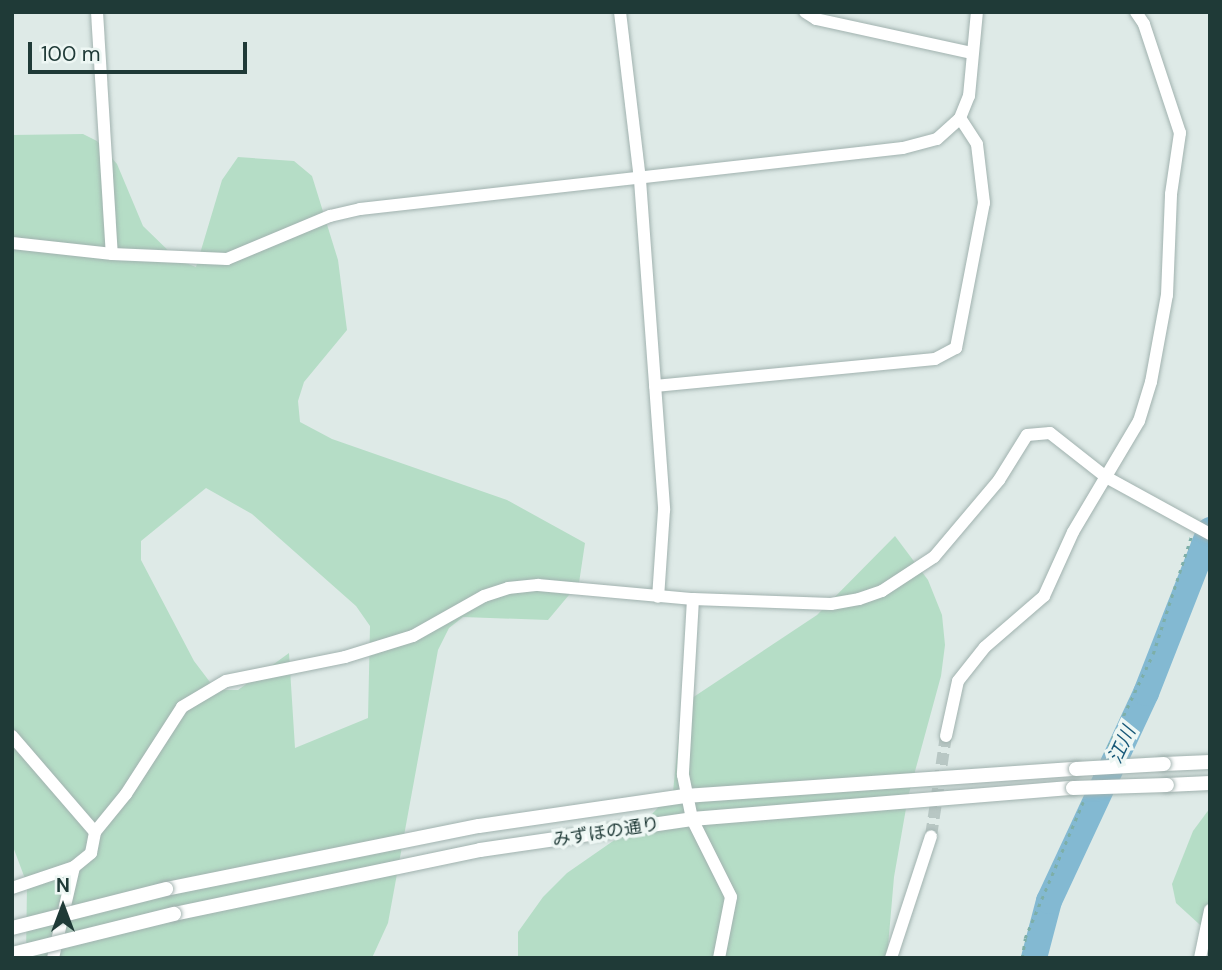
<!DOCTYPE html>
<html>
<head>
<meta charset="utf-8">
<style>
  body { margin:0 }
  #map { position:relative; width:1222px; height:970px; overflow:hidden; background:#deeae7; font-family:"DM Sans","Noto Sans JP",sans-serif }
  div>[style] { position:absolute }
  .green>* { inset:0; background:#b5ddc6 }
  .river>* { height:26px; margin:-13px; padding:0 13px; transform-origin:13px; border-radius:13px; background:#83b9d2 }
  .minor-tunnel>* { height:12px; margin-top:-6px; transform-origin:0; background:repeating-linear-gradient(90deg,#b8c7c4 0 12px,transparent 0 18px) }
  .path>* { height:2.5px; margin-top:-1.25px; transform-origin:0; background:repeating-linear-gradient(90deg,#7dafa8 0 3.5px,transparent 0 8.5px) }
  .roads { filter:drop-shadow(0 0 2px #a1b2af) drop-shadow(0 0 2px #a1b2af) }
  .minor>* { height:12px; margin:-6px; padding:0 6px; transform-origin:6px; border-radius:6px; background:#fff }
  .tertiary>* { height:14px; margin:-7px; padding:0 7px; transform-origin:7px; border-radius:7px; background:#fff }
  .bridges { filter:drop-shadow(0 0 2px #a1b2af) drop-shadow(0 0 2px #a1b2af) }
  .tertiary-bridge>* { height:14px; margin:-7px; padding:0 7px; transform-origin:7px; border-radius:7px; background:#fff }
  span { translate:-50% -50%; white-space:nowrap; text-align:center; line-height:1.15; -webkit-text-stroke:7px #eef7f4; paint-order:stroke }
  .street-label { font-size:18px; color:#1f3a37 }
  .water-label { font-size:19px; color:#175878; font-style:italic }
  .frame { position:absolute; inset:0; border:14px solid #1f3a37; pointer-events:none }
  .north { position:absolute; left:28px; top:872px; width:70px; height:70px; -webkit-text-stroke:5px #eef7f4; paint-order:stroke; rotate:0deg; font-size:19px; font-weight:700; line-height:28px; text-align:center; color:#1f3a37 }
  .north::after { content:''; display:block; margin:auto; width:24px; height:32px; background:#1f3a37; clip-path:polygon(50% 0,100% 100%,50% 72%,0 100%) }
  .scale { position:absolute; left:28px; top:42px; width:219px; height:32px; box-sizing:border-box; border:4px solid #1f3a37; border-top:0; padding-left:9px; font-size:21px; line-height:24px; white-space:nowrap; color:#1f3a37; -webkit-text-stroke:5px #eef7f4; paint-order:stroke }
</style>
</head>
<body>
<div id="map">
  <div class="green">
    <i style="clip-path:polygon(evenodd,83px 134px,97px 141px,117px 164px,143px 226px,178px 260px,196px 267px,222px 180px,238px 157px,294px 161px,312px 176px,338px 260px,347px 330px,304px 382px,298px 401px,300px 422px,332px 439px,507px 500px,585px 543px,579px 583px,548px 620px,463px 617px,449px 628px,438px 650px,388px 923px,372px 958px,26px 958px,27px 884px,12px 844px,12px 135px,83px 134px,206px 488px,252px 514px,356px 606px,370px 626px,368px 718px,295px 748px,289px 653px,238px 690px,216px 690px,194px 661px,141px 560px,141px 541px,206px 488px)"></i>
    <i style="clip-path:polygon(895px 536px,928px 580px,942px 615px,945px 645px,941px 676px,908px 797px,894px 877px,887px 958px,518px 958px,518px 932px,543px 897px,567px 873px,652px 814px,673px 792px,681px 712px,692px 698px,817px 615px)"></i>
    <i style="clip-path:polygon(1210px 808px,1210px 934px,1176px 903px,1172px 884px,1193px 831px)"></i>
  </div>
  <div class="river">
    <i style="left:1034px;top:958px;width:59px;rotate:-75.3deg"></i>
    <i style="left:1049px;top:901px;width:230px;rotate:-65deg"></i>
    <i style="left:1146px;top:693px;width:175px;rotate:-68.6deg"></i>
  </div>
  <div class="minor-tunnel">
    <i style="left:931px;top:836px;width:101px;rotate:-81.5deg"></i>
  </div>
  <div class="path">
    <i style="left:1105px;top:754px;width:111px;rotate:-64.4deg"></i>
    <i style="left:1153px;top:654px;width:123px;rotate:-72deg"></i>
    <i style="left:1022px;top:958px;width:20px;rotate:-81deg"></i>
    <i style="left:1025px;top:938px;width:148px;rotate:-66.9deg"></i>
  </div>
  <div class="roads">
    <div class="minor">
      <i style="left:97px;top:12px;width:242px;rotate:86.5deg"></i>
      <i style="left:620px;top:12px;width:169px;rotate:83.2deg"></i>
      <i style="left:640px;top:180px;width:331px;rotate:85.8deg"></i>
      <i style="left:664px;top:510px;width:87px;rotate:93.9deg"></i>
      <i style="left:805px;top:12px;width:13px;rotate:32deg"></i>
      <i style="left:816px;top:19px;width:160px;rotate:12.3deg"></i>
      <i style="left:12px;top:243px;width:101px;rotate:6.3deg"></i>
      <i style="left:112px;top:254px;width:115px;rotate:2.5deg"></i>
      <i style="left:227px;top:259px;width:112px;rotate:-22.7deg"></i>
      <i style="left:330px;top:216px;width:31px;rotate:-13deg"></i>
      <i style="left:360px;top:209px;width:546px;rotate:-6.41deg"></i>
      <i style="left:903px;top:148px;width:35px;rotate:-15deg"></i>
      <i style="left:937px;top:139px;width:31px;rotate:-42deg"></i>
      <i style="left:960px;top:118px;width:24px;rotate:-68deg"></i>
      <i style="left:969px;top:96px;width:84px;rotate:-84.6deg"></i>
      <i style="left:655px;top:386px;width:281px;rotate:-5.5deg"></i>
      <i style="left:935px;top:359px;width:24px;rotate:-28deg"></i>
      <i style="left:956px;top:348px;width:148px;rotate:-79.1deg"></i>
      <i style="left:984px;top:203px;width:59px;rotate:-96.8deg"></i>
      <i style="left:977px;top:144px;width:31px;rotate:-123deg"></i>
      <i style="left:693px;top:599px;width:176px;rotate:93.3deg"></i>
      <i style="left:683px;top:775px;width:45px;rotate:78.4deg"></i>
      <i style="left:692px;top:819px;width:87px;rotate:63.4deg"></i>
      <i style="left:731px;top:897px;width:62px;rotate:101.1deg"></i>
      <i style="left:12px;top:736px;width:127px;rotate:49.2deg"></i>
      <i style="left:946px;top:736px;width:56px;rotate:-77.7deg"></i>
      <i style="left:958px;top:681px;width:43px;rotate:-51.5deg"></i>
      <i style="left:985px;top:647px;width:78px;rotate:-40.8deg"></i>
      <i style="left:1044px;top:596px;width:70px;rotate:-65.6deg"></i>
      <i style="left:1073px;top:532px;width:129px;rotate:-59.3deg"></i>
      <i style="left:1139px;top:421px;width:41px;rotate:-72.9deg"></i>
      <i style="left:1151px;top:382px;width:88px;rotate:-79.6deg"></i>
      <i style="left:1167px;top:295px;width:101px;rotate:-87.7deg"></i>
      <i style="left:1171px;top:194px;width:62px;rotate:-81.6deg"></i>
      <i style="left:1180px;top:133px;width:115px;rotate:-108.3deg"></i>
      <i style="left:1144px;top:24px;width:14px;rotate:-124deg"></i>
      <i style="left:12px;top:888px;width:65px;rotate:-18.7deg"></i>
      <i style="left:74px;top:867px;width:22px;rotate:-39deg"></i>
      <i style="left:91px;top:853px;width:21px;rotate:-79deg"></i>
      <i style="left:95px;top:832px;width:49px;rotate:-50.8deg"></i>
      <i style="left:126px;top:794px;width:103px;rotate:-57.2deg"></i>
      <i style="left:182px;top:707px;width:51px;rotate:-30.6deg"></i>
      <i style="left:226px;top:681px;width:121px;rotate:-11.4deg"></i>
      <i style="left:345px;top:657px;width:71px;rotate:-17.2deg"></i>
      <i style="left:413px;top:636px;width:81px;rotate:-29.4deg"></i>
      <i style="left:484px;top:596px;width:25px;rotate:-18deg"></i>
      <i style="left:508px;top:588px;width:30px;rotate:-6deg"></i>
      <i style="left:538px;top:585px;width:156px;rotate:5.2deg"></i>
      <i style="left:693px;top:599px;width:138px;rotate:2.1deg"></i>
      <i style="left:831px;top:604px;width:28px;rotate:-10deg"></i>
      <i style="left:859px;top:599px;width:24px;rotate:-19deg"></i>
      <i style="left:882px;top:591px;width:62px;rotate:-33.2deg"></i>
      <i style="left:934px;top:557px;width:101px;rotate:-49.8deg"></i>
      <i style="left:999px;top:480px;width:53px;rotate:-58.1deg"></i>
      <i style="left:1027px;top:435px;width:23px;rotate:-5deg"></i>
      <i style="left:1050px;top:433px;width:71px;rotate:38.2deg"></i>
      <i style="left:1106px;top:477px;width:119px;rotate:28.7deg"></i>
      <i style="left:53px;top:958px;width:93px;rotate:-77deg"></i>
      <i style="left:891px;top:958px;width:128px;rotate:-71.8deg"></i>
      <i style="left:1200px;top:958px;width:49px;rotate:-78.2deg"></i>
    </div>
    <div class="tertiary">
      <i style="left:1164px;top:764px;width:46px;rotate:-2.5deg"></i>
      <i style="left:1167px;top:785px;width:43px;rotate:-2.7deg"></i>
      <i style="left:166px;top:889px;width:319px;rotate:-11.4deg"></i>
      <i style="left:479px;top:826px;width:208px;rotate:-8.3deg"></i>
      <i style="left:685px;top:796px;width:392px;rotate:-4deg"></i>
      <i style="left:174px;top:914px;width:313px;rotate:-11.8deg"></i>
      <i style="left:480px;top:850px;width:214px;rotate:-8.3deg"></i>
      <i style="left:692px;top:819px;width:382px;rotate:-4.7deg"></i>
    </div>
  </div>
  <div class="bridges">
    <div class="tertiary-bridge">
      <i style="left:1076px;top:769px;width:88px;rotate:-3.3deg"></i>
      <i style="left:1073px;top:788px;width:94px;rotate:-1.8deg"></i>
      <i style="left:12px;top:928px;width:159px;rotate:-14.2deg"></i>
      <i style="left:12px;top:954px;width:167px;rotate:-13.9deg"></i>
    </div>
  </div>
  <div class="street-label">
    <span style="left:606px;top:832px;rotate:-9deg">みずほの通り</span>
  </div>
  <div class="water-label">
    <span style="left:1122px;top:745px;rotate:-65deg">江川</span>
  </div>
  <div class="frame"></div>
  <div class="north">N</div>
  <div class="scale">100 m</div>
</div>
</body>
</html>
